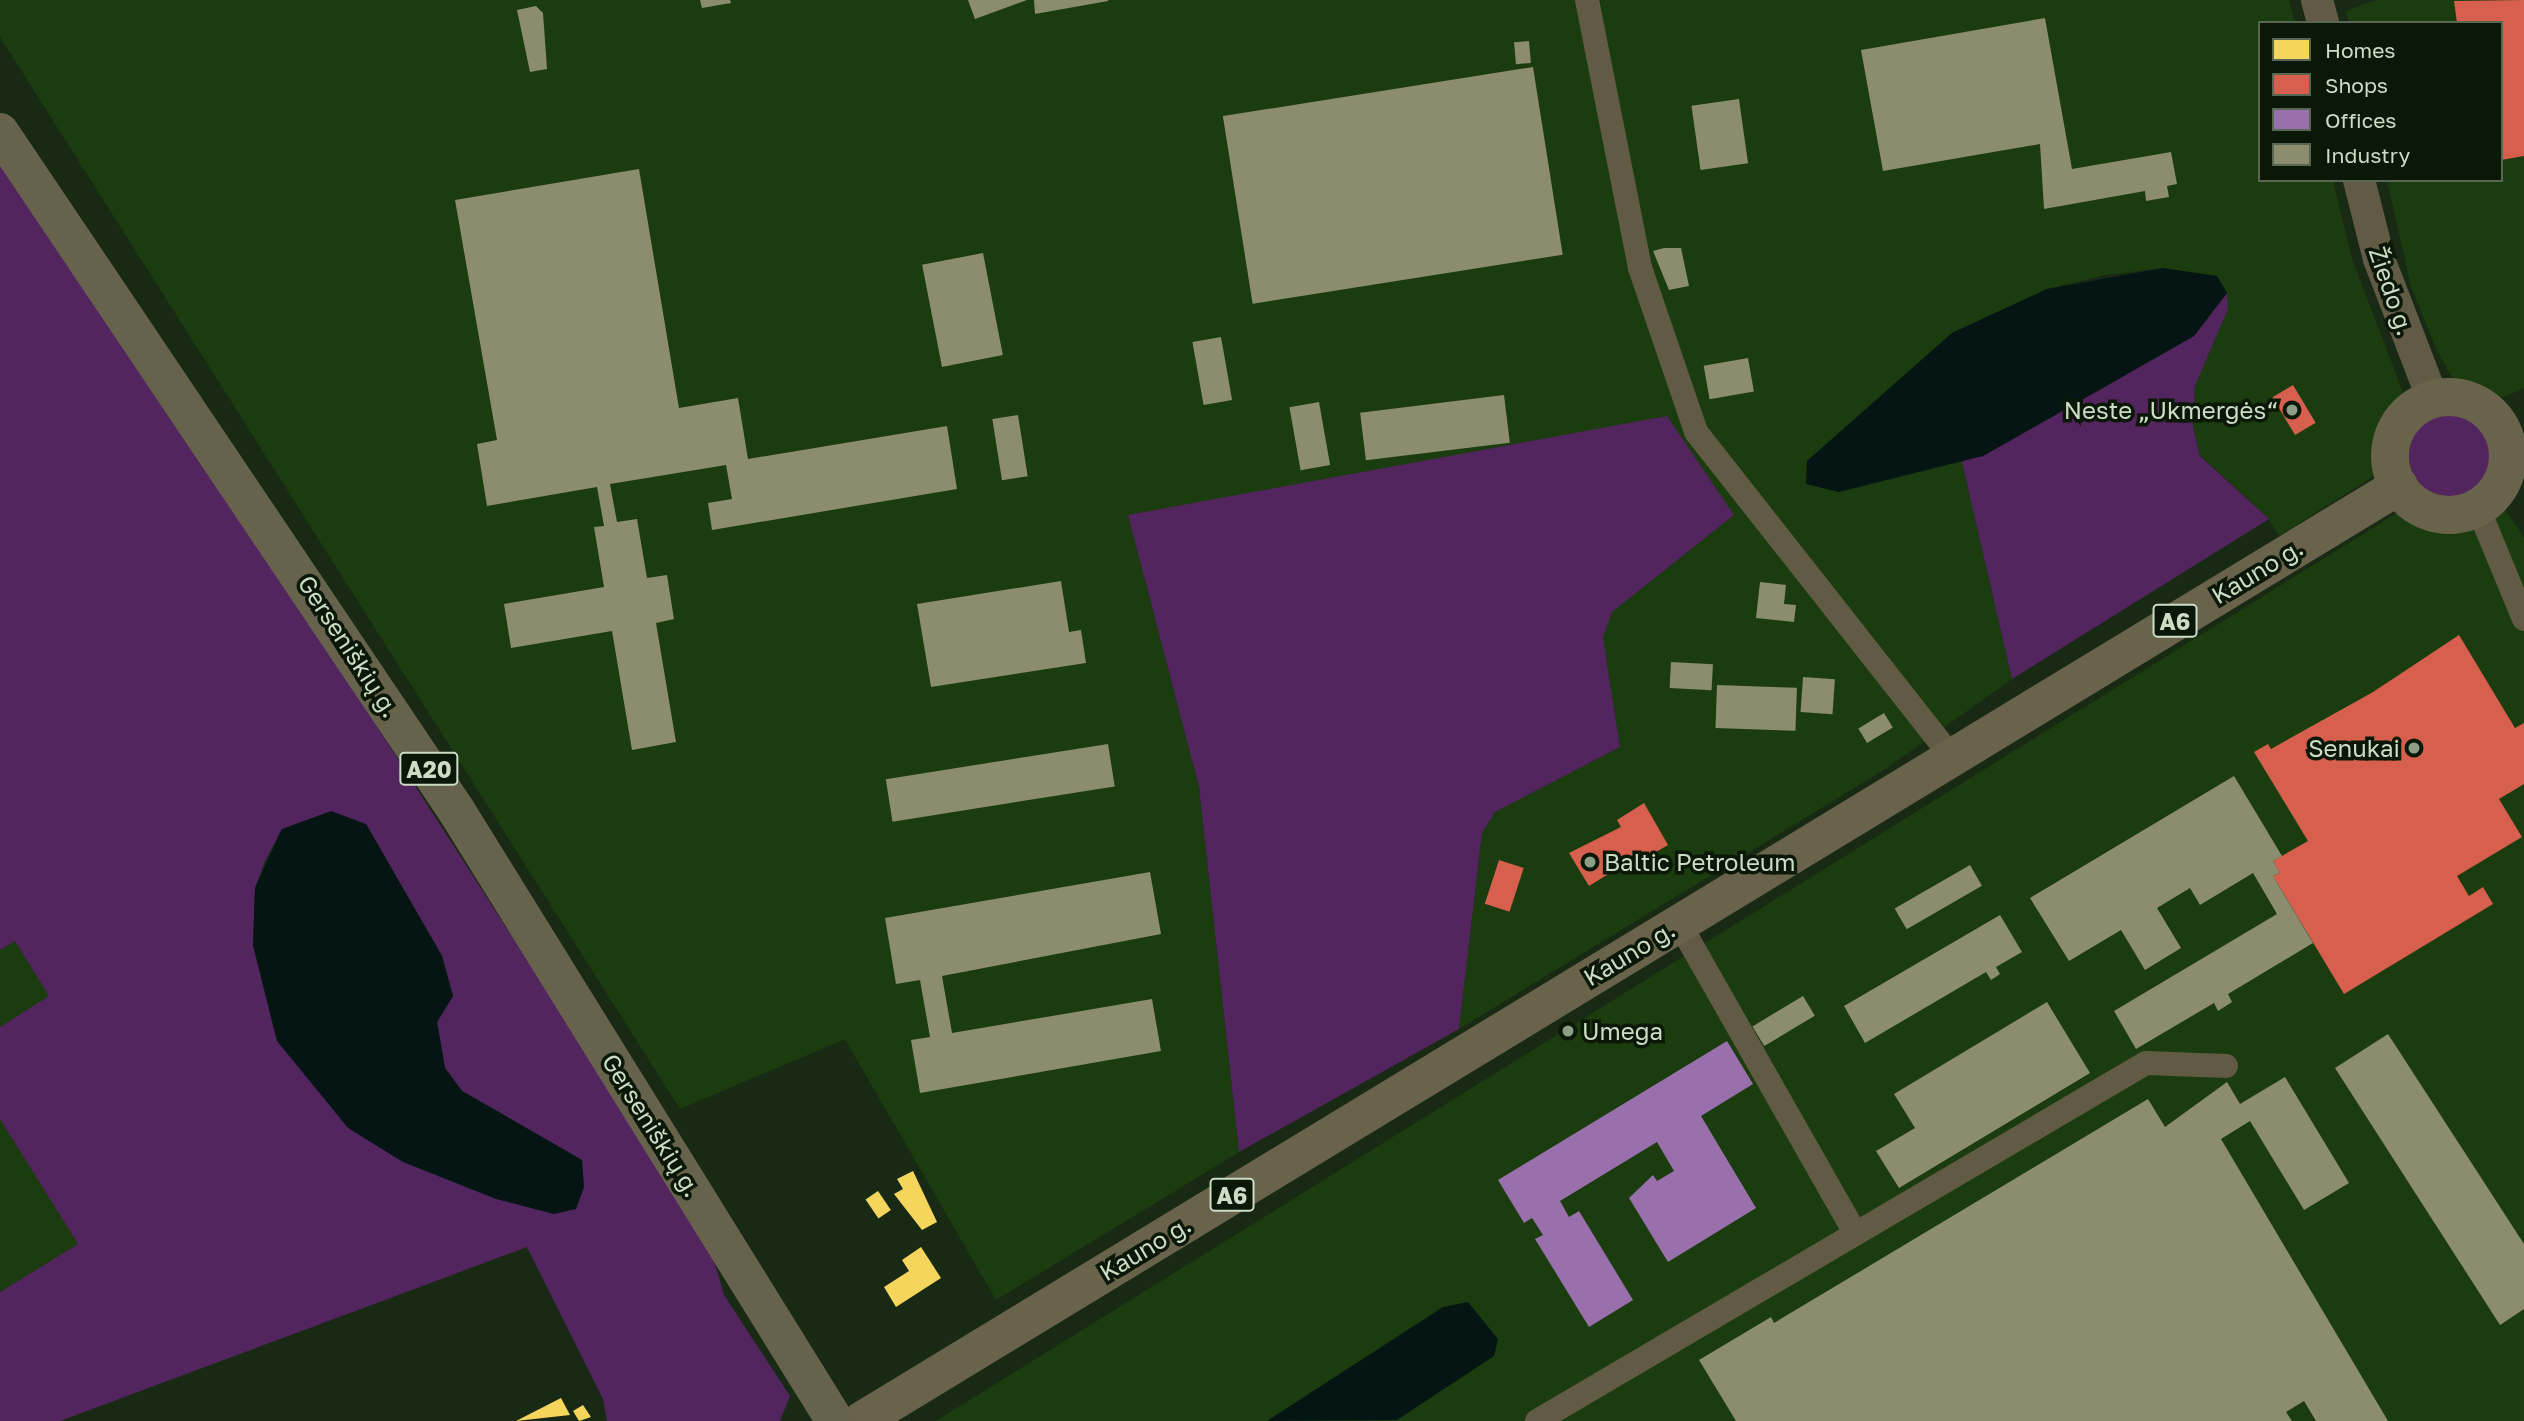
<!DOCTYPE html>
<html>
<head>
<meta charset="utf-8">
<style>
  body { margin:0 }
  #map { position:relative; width:2524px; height:1421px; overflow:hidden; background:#192a14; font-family:"Golos Text",sans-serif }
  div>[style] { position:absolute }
  .built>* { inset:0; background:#1b3c0f }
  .green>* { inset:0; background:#52255e }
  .round { border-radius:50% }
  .water>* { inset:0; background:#041514 }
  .homes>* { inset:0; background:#f6d55c; transform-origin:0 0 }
  .shops>* { inset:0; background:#d6604d; transform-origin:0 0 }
  .offices>* { inset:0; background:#9970ab }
  .industry>* { inset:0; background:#8c8c6e; transform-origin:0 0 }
  .minor>* { height:24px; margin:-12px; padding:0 12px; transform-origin:12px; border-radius:12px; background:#615a45 }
  .tertiary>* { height:32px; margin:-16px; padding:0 16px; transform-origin:16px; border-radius:16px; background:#615a45 }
  .primary>* { height:38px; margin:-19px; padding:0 19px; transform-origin:19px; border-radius:19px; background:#69634b }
  .primary>.ring { margin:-19px; padding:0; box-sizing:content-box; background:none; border:38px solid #69634b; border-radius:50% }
  .trunk>* { height:38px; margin:-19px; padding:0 19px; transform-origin:19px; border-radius:19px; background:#67624b }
  .dots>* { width:19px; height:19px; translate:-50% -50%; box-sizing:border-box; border:4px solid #0b1807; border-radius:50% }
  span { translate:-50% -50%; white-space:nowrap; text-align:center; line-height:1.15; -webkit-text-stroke:7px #0b1807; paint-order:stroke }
  .shield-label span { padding:2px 5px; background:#0b1807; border:2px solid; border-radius:5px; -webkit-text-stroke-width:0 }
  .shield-label { font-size:23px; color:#cbddc5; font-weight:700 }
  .street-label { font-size:24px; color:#cbddc5 }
  .poi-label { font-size:24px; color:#cbddc5 }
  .right { translate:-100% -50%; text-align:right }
  .left { translate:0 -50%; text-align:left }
  .legend { position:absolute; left:2258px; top:21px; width:245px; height:161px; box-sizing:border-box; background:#0b1807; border:2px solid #586753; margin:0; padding:9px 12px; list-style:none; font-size:21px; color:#cbddc5 }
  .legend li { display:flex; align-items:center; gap:14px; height:35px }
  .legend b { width:35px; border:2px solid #586753 }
</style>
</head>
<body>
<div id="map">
  <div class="built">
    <i style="clip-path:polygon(0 0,2289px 0,2295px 23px,2260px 23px,2260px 180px,2333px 180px,2352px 259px,2404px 395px,2372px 477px,2279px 536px,2269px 519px,2200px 455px,2193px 427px,2195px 386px,2228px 309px,2227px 293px,2163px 268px,2105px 275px,2047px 289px,1952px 333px,1807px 461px,1839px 492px,1961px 458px,2012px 679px,1887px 768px,1459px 1029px,1482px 833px,1495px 812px,1620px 747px,1603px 637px,1612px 611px,1734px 515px,1128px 515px,1199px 787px,1239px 1152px,996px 1300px,845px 1039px,680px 1109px,0 37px)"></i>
    <i style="clip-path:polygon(2376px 0,2524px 0,2524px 388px,2504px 397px,2474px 392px,2453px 379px,2437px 350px,2411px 287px,2387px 180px,2501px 180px,2501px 23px,2349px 23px,2346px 11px)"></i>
    <i style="clip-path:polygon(2502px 505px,2524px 538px,2524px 1421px,936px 1421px,2397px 513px,2447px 525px,2467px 523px)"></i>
    <i style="clip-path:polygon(15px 941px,50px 997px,0 1027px,0 950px)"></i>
    <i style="clip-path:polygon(0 1119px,78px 1244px,0 1292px)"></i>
  </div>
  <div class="green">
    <i style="clip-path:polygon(evenodd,0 161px,336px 663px,709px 1243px,724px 1295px,790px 1396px,780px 1421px,607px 1421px,603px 1399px,527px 1247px,60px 1421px,0 1421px,0 1292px,78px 1244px,0 1119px,0 1027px,49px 996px,15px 941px,0 950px,0 161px,366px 824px,442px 956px,453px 996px,437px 1022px,445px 1068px,462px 1091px,582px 1160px,277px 1041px,253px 945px,255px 888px,265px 861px,282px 829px,366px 824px)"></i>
    <i style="clip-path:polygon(2227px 293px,2228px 309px,2195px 386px,2193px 427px,2200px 456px,2269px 519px,2012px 679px,1961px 458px,1983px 456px,2194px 336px)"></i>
    <i class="round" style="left:2409px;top:413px;width:84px;height:84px"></i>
    <i style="clip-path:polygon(1667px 416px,1734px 515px,1612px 612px,1603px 637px,1620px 747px,1495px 812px,1482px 833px,1459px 1029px,1239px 1152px,1199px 787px,1128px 515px)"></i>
  </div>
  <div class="water">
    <i style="clip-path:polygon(2163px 268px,2217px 276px,2227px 293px,2194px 336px,1983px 456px,1839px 492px,1806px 484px,1807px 461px,1952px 333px,2047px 289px)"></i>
    <i style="clip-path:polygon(331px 811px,366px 824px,442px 956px,453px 996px,437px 1022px,445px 1068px,462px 1091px,582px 1160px,584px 1187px,576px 1209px,554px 1214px,496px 1199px,403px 1162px,348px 1128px,277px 1041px,253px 945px,255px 888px,282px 829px)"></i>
    <i style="clip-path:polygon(1468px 1302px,1498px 1339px,1494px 1356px,1397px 1420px,1267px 1421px,1443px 1307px)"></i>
  </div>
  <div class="homes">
    <i style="clip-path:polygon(913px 1171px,937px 1222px,922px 1230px,894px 1194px,903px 1189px,897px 1179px)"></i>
    <i style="left:878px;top:1191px;width:23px;height:15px;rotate:56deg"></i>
    <i style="clip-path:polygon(921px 1247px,941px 1278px,896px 1307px,884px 1287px,909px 1271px,902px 1260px)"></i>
    <i style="clip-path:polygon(561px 1398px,570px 1415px,516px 1421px)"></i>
    <i style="clip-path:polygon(583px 1405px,591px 1417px,579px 1421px,573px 1411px)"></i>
  </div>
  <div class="shops">
    <i style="clip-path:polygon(2524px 0,2524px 156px,2501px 160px,2501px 23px,2457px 23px,2454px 1px)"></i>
    <i style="left:2293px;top:385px;width:44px;height:24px;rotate:59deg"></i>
    <i style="clip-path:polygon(2459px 635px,2515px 728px,2524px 723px,2524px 784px,2499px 799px,2522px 837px,2457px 876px,2469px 896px,2483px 887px,2493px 904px,2344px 994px,2273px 876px,2280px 873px,2273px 861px,2308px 841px,2254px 752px,2268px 744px,2271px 749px,2373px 692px)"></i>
    <i style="clip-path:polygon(1644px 803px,1668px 845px,1642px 860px,1639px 855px,1589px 886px,1569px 853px,1621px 827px,1617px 820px)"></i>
    <i style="left:1499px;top:860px;width:26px;height:46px;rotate:18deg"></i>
  </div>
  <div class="offices">
    <i style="clip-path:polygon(1727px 1041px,1753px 1084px,1701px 1116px,1756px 1208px,1668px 1262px,1629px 1198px,1653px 1175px,1657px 1181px,1674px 1171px,1657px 1142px,1560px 1201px,1569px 1217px,1579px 1211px,1633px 1300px,1589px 1327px,1535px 1239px,1543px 1235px,1532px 1218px,1524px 1223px,1498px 1180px)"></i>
  </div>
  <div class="industry">
    <i style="clip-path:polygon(700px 0,730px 0,731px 3px,702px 8px)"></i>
    <i style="clip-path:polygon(968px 0,1027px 0,975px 19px)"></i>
    <i style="clip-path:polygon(1034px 0,1108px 0,1108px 1px,1035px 14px)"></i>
    <i style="clip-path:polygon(536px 6px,543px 13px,547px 69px,530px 72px,517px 10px)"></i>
    <i style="clip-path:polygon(2045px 18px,2072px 169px,2171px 152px,2177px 184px,2167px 186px,2169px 197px,2146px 201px,2145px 191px,2044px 209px,2040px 144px,1883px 171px,1861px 50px)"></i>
    <i style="left:1529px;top:41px;width:22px;height:15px;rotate:85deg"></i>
    <i style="left:1533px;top:67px;width:190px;height:314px;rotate:81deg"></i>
    <i style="left:1739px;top:99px;width:65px;height:48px;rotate:82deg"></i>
    <i style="clip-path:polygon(639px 169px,679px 408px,738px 398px,748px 459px,947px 426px,957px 489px,712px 530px,708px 503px,732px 499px,726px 465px,610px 484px,617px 522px,637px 519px,647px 578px,667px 575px,674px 619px,656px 623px,676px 742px,632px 750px,612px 631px,511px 648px,504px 604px,604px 587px,594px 527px,604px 526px,597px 487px,487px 506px,477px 444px,497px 440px,455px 200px)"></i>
    <i style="clip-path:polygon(1664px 248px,1681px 248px,1689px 286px,1669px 290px,1653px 251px)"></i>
    <i style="left:983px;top:253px;width:104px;height:62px;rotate:79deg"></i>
    <i style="left:1221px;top:337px;width:64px;height:29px;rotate:80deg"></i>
    <i style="left:1748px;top:358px;width:34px;height:45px;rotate:80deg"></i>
    <i style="left:1504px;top:395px;width:48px;height:145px;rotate:83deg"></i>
    <i style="left:1319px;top:402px;width:64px;height:30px;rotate:80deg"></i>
    <i style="left:1018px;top:415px;width:62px;height:26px;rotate:81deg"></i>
    <i style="clip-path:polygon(1061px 581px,1069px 632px,1081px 630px,1086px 663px,931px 687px,917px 604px)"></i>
    <i style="clip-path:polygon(1760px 582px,1786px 585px,1784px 604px,1796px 605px,1794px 622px,1756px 618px)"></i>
    <i style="left:1671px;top:662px;width:42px;height:26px;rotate:3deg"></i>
    <i style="left:1803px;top:677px;width:32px;height:35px;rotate:4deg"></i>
    <i style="left:1717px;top:685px;width:80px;height:43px;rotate:2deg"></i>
    <i style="left:1884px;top:713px;width:17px;height:30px;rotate:59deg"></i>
    <i style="left:1108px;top:744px;width:43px;height:225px;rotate:81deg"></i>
    <i style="clip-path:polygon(2234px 776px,2282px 856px,2273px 861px,2280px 873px,2273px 876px,2313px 943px,2228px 994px,2232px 1002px,2218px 1011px,2214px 1003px,2136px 1049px,2114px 1011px,2277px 914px,2253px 873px,2200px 905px,2190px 888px,2157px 908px,2181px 948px,2145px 970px,2121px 930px,2069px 961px,2030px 898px)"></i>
    <i style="left:1970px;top:865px;width:24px;height:87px;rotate:60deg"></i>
    <i style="clip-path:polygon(1150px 872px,1161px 934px,942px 976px,952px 1033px,1152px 999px,1161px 1051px,920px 1093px,911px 1040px,930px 1037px,920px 980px,896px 984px,885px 918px)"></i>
    <i style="clip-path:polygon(2000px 915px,2022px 952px,1996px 967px,2000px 974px,1991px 980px,1986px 972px,1865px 1043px,1844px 1006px)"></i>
    <i style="left:1803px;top:996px;width:23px;height:59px;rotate:59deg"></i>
    <i style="clip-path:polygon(2047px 1002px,2090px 1073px,1899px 1188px,1876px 1151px,1915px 1128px,1894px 1094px)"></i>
    <i style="clip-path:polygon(2388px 1034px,2524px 1244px,2524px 1309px,2500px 1325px,2335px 1068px)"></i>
    <i style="clip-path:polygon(2285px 1077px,2349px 1183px,2304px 1210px,2250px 1121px,2221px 1139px,2388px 1421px,2316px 1421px,2304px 1401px,2286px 1412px,2292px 1421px,1736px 1421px,1699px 1360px,1771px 1317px,1774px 1323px,2148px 1099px,2165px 1127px,2227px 1082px,2240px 1104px)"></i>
  </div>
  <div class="minor">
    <i style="left:1587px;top:0;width:273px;rotate:78.8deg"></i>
    <i style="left:1640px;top:268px;width:173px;rotate:71.1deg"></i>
    <i style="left:1696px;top:432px;width:414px;rotate:51.8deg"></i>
    <i style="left:2478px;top:508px;width:120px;rotate:67.5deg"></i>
    <i style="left:1679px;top:923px;width:356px;rotate:60.4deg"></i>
    <i style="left:1537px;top:1421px;width:706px;rotate:-30.45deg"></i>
    <i style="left:2146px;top:1063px;width:80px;rotate:2.1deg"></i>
  </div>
  <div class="tertiary">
    <i style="left:2317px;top:0;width:24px;rotate:75deg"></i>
    <i style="left:2359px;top:180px;width:81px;rotate:75.8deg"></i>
    <i style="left:2379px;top:259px;width:151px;rotate:69deg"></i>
  </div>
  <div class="primary">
    <i class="ring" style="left:2390px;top:397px;width:80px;height:80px"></i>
    <i style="left:861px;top:1421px;width:1800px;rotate:-31.3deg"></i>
  </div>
  <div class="trunk">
    <i style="left:0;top:132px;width:817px;rotate:56.08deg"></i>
    <i style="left:456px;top:810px;width:719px;rotate:58.19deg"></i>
  </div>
  <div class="dots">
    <i style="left:2292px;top:410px;background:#8d9e87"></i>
    <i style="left:2414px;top:748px;background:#8d9e87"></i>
    <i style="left:1590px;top:862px;background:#8d9e87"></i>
    <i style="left:1568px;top:1031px;background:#8d9e87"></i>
  </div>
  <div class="shield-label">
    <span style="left:2175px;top:621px">A6</span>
    <span style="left:429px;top:769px">A20</span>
    <span style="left:1232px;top:1195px">A6</span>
  </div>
  <div class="street-label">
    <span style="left:2392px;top:291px;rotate:71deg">Žiedo g.</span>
    <span style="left:2257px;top:571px;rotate:-31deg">Kauno g.</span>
    <span style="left:349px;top:646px;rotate:57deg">Gerseniškių g.</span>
    <span style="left:1629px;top:953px;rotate:-31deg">Kauno g.</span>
    <span style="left:652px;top:1125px;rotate:58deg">Gerseniškių g.</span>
    <span style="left:1145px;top:1248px;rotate:-31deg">Kauno g.</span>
  </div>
  <div class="poi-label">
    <span class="right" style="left:2278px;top:410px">Neste „Ukmergės“</span>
    <span class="right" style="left:2400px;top:748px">Senukai</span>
    <span class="left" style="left:1604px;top:862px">Baltic Petroleum</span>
    <span class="left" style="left:1582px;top:1031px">Umega</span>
  </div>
  <ul class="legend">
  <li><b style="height:19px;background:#f6d55c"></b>Homes</li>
  <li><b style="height:19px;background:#d6604d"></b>Shops</li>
  <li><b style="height:19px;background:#9970ab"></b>Offices</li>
  <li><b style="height:19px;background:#8c8c6e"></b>Industry</li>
  </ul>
</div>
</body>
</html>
